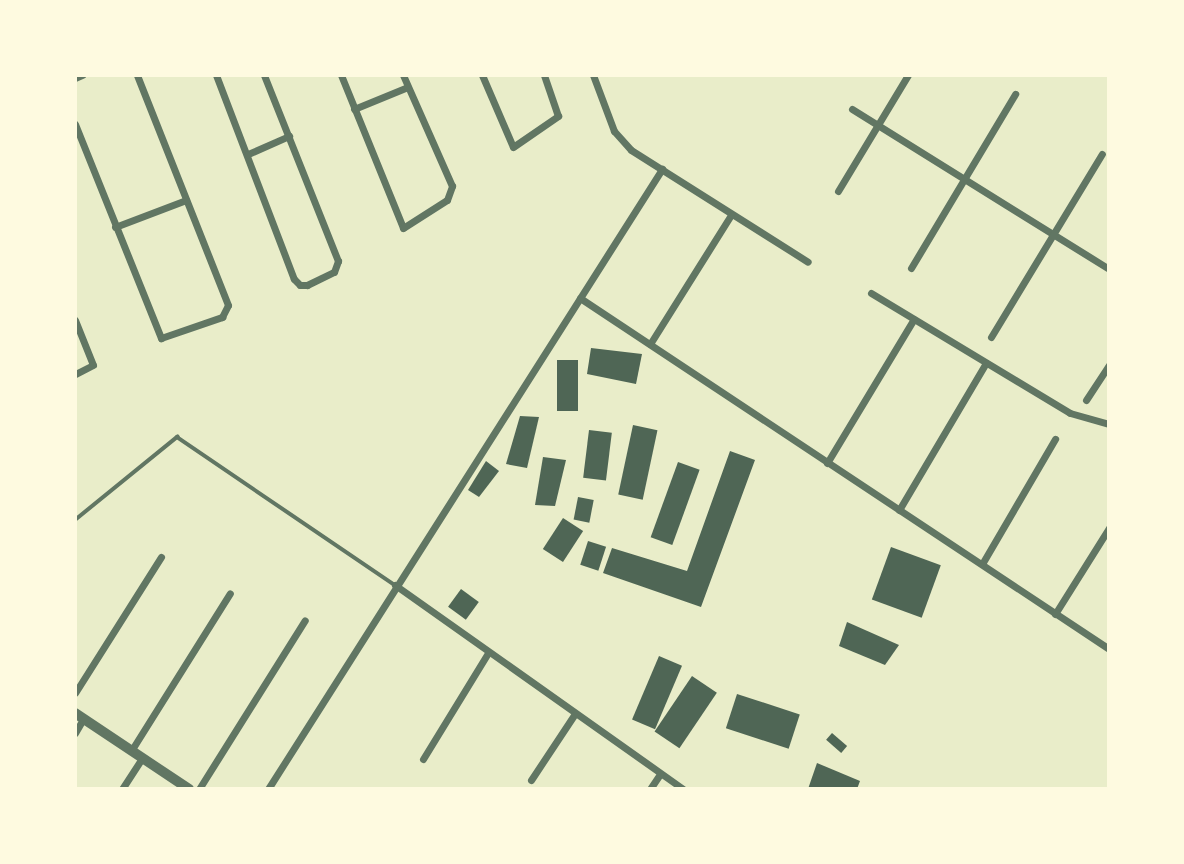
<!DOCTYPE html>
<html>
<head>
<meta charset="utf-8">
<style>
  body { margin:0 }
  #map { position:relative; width:1184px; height:864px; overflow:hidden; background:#e9edc9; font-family:Roboto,sans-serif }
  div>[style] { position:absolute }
  .building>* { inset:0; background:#4f6655; transform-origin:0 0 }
  .service>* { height:3.5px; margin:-1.75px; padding:0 1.75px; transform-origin:1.75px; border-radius:1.75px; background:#617663 }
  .minor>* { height:7px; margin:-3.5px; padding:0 3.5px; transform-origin:3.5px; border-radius:3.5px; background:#617663 }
  .tertiary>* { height:10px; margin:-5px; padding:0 5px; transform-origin:5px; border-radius:5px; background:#617663 }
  span { translate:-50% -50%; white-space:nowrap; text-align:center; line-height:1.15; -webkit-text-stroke:5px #fefae0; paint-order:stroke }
  .frame { position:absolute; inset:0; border:77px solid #fefae0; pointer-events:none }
</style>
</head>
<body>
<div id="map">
  <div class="building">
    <i style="clip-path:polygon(591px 348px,642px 354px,636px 384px,587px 374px)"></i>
    <i style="left:557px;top:360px;width:21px;height:51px"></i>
    <i style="clip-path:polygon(520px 416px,539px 417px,527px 468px,506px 464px)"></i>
    <i style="left:633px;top:425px;width:25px;height:71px;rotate:12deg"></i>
    <i style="left:589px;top:430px;width:23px;height:48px;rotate:7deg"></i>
    <i style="clip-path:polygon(730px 451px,755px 460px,701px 607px,603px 573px,612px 548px,687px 571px)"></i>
    <i style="clip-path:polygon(543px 457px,566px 460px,555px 506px,535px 505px)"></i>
    <i style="clip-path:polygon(486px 461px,499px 471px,479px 497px,468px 490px)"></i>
    <i style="left:678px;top:462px;width:23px;height:80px;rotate:20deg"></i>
    <i style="left:578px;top:497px;width:16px;height:23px;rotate:11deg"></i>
    <i style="left:563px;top:518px;width:24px;height:37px;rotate:33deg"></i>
    <i style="left:588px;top:541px;width:19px;height:25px;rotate:18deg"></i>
    <i style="left:891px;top:547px;width:53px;height:56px;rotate:20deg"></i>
    <i style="left:461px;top:589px;width:22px;height:22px;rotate:36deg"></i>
    <i style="clip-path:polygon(847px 622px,899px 645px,885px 665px,839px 646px)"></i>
    <i style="left:659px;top:656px;width:25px;height:69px;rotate:23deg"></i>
    <i style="left:692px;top:676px;width:30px;height:67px;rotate:34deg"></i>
    <i style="left:737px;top:694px;width:66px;height:36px;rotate:18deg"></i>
    <i style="left:832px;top:733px;width:20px;height:9px;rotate:41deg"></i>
    <i style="clip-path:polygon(817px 763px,860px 781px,857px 789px,808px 789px)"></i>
  </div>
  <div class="service">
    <i style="left:75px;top:520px;width:132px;rotate:-39.1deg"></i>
    <i style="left:177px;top:437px;width:261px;rotate:34.2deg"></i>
  </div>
  <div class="minor">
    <i style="left:216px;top:75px;width:218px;rotate:69.1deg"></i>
    <i style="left:294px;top:279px;width:8px;rotate:45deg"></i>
    <i style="left:300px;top:285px;width:7px"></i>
    <i style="left:307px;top:285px;width:30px;rotate:-26deg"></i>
    <i style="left:334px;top:272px;width:12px;rotate:-70deg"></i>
    <i style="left:338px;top:261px;width:200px;rotate:-111.7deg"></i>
    <i style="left:341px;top:75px;width:165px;rotate:67.9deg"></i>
    <i style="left:403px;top:228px;width:52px;rotate:-32.5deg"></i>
    <i style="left:447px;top:200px;width:15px;rotate:-70deg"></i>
    <i style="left:452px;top:186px;width:121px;rotate:-113.8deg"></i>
    <i style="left:482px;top:75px;width:78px;rotate:66.7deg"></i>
    <i style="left:513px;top:147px;width:55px;rotate:-34.6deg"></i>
    <i style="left:558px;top:116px;width:43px;rotate:-108.9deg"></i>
    <i style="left:593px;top:75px;width:60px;rotate:69.4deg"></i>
    <i style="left:614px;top:131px;width:25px;rotate:48deg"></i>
    <i style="left:631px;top:150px;width:209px;rotate:32.3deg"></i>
    <i style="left:75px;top:78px;width:8px;rotate:-23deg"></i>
    <i style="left:354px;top:109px;width:58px;rotate:-22.2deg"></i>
    <i style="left:852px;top:109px;width:303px;rotate:31.9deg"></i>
    <i style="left:75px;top:124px;width:231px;rotate:68.1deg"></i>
    <i style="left:161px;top:338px;width:65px;rotate:-19deg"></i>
    <i style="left:222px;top:317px;width:13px;rotate:-63deg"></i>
    <i style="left:228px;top:305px;width:247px;rotate:-111.6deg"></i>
    <i style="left:248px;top:154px;width:45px;rotate:-23.7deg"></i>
    <i style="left:838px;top:191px;width:135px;rotate:-58.9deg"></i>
    <i style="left:115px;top:227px;width:76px;rotate:-20.8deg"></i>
    <i style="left:911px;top:268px;width:203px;rotate:-59.1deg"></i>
    <i style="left:871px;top:293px;width:232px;rotate:31.1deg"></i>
    <i style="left:1070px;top:413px;width:41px;rotate:15.8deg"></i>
    <i style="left:580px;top:298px;width:635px;rotate:33.56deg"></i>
    <i style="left:75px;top:320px;width:48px;rotate:68.2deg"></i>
    <i style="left:93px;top:365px;width:20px;rotate:153deg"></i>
    <i style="left:991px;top:337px;width:214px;rotate:-58.8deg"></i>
    <i style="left:650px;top:344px;width:152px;rotate:-57.9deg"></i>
    <i style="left:1086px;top:400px;width:42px;rotate:-56.7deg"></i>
    <i style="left:827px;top:463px;width:168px;rotate:-58.9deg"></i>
    <i style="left:899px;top:510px;width:171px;rotate:-59.4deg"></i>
    <i style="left:982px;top:564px;width:145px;rotate:-59.7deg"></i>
    <i style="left:395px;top:585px;width:353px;rotate:35.3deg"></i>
    <i style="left:1055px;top:614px;width:102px;rotate:-57.9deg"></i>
    <i style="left:75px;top:693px;width:161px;rotate:-57.7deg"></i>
    <i style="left:75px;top:733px;width:16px;rotate:-60deg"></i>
    <i style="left:131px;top:751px;width:186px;rotate:-57.9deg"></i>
    <i style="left:423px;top:759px;width:124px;rotate:-58.5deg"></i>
    <i style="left:531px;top:780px;width:78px;rotate:-56.5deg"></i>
    <i style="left:122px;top:789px;width:37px;rotate:-57deg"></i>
    <i style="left:199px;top:789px;width:199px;rotate:-57.9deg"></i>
    <i style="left:268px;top:789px;width:735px;rotate:-57.56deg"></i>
    <i style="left:650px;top:789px;width:18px;rotate:-56deg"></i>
  </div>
  <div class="tertiary">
    <i style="left:75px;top:713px;width:137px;rotate:33.7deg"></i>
  </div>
  <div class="frame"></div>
</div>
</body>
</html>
